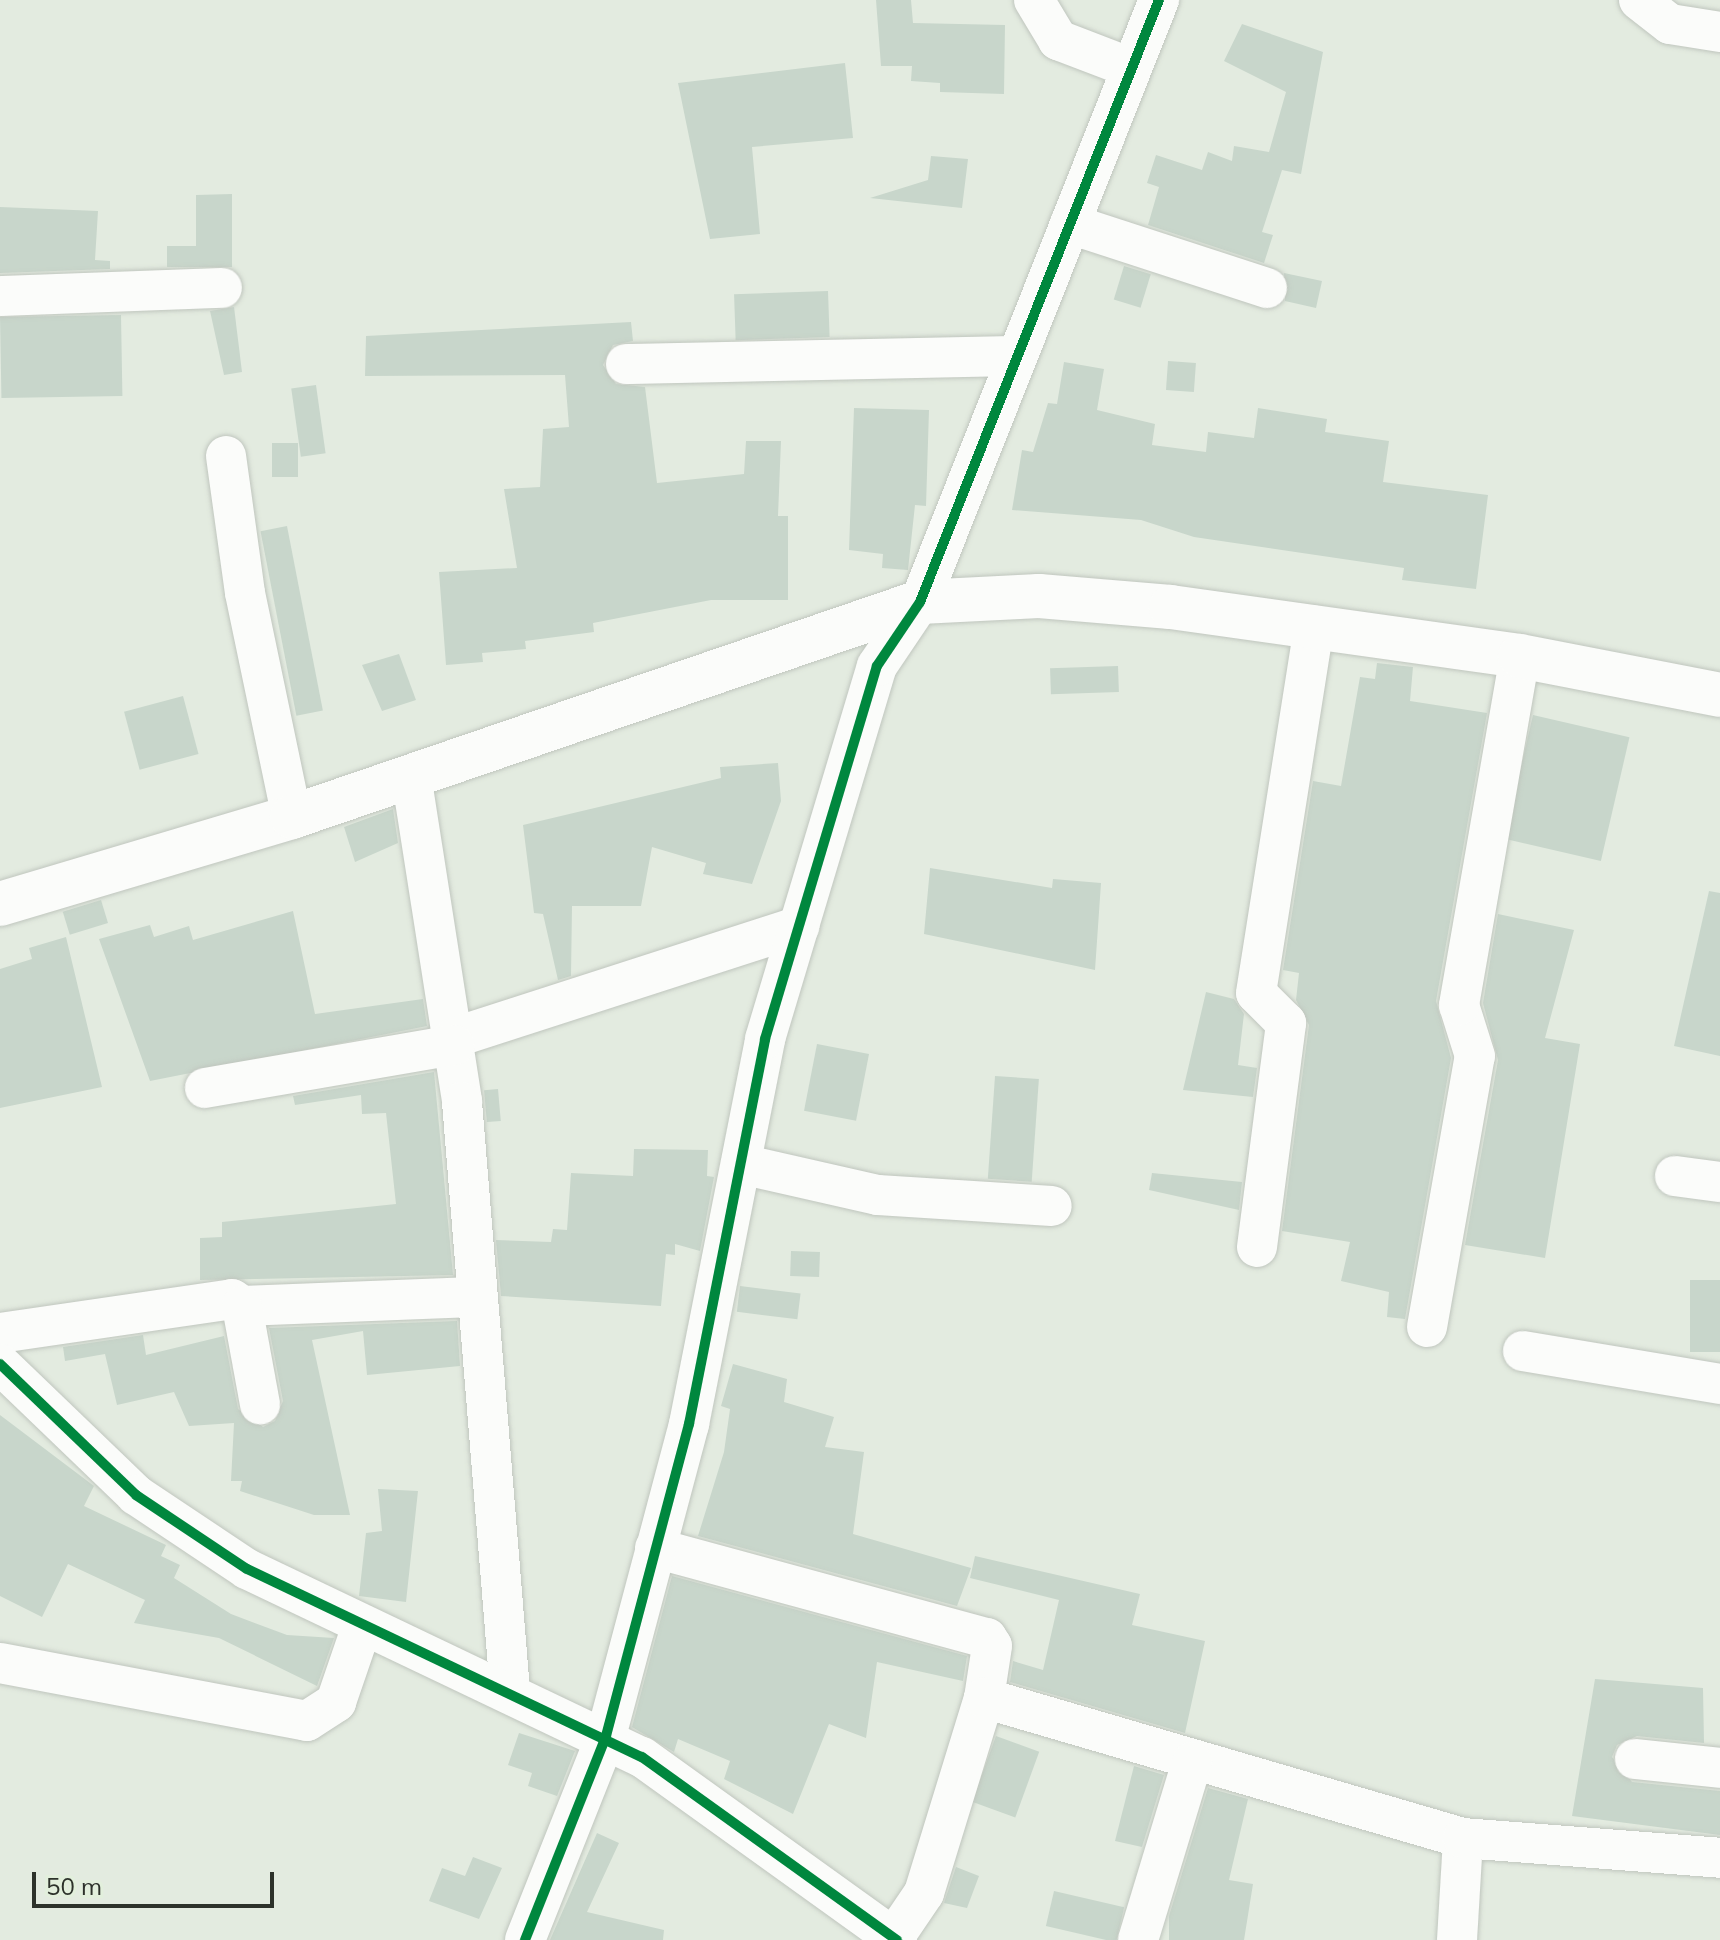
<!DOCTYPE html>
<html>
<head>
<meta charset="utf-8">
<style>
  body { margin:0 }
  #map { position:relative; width:1720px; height:1940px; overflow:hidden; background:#e3ebe0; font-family:Mulish,sans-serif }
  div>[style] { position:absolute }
  .building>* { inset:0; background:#c8d6cb; transform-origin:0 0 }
  .roads { filter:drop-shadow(0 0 2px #c0c6be) drop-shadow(0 0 2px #c0c6be) }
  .minor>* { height:40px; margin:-20px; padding:0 20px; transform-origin:20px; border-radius:20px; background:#fbfcfa }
  .major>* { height:44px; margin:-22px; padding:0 22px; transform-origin:22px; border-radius:22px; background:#fbfcfa }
  .cycleway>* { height:10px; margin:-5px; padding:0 5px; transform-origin:5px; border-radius:5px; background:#00873e }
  span { translate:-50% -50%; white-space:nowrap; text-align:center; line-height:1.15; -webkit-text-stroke:6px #e2efdc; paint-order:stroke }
  .scale { position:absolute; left:32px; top:1872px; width:242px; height:36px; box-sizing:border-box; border:4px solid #2d322b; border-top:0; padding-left:10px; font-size:24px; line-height:28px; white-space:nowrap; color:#2d322b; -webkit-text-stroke:6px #e2efdc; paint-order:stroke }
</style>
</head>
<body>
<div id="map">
  <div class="building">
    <i style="clip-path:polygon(876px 0,911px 0,913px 23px,1005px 25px,1004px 94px,940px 92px,940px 83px,911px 81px,912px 66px,881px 66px)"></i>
    <i style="clip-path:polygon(1242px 24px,1323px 52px,1301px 174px,1282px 170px,1262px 232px,1273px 235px,1264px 263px,1148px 225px,1159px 187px,1147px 183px,1156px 155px,1202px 170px,1208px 152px,1232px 161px,1234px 146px,1269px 152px,1286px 92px,1224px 61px)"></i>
    <i style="clip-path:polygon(845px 63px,853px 138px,752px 147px,760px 234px,710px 239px,678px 83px)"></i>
    <i style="clip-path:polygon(931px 156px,968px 159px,962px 208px,870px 198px,928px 180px)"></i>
    <i style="clip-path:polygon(232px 194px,232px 267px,167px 267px,167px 246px,196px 246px,196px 195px)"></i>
    <i style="clip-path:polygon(0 207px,98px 211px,95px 260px,110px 261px,110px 269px,0 273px)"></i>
    <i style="left:1124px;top:266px;width:28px;height:35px;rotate:17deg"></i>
    <i style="clip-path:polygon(1284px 273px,1322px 281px,1316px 308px,1285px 301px)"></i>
    <i style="left:828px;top:291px;width:46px;height:94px;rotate:88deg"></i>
    <i style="clip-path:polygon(234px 307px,242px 372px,224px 375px,210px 311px)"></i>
    <i style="left:121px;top:315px;width:81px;height:121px;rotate:89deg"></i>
    <i style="clip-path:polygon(631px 322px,633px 341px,613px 345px,603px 365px,616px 384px,645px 387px,657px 483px,744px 474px,746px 441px,781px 441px,778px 516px,788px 516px,788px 600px,711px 600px,593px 623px,594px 632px,525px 641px,526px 649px,482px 653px,483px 662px,446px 665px,439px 572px,517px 568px,504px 489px,540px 487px,543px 429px,569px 427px,565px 375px,365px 376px,366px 336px)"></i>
    <i style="left:1168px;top:361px;width:28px;height:29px;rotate:4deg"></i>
    <i style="clip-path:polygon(1064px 362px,1104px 369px,1097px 410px,1155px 424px,1152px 445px,1206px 452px,1208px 432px,1254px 438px,1258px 408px,1277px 411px,1327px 419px,1325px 432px,1389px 441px,1383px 482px,1488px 495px,1476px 589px,1402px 580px,1404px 568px,1194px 537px,1141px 520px,1012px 510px,1022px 450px,1033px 452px,1048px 403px,1057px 404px)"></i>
    <i style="left:316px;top:385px;width:69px;height:25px;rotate:82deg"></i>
    <i style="clip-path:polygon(854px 408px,929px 410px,926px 506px,915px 505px,908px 570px,882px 568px,883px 554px,849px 550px)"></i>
    <i style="left:272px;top:443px;width:26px;height:34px"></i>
    <i style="left:287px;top:526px;width:188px;height:27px;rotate:79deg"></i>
    <i style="clip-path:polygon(399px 654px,416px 700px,382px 711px,362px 665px)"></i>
    <i style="clip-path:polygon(1377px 663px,1413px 667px,1410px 701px,1487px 713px,1436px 1001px,1451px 1058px,1405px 1319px,1387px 1317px,1389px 1292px,1341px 1281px,1350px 1242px,1282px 1231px,1309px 1025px,1296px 1000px,1299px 973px,1283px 970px,1313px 781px,1341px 786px,1360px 677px,1375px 679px)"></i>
    <i style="left:1118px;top:666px;width:26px;height:68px;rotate:88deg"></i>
    <i style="left:183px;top:696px;width:60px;height:61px;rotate:75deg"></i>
    <i style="left:1533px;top:715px;width:99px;height:127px;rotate:13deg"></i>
    <i style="clip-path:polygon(778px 763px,781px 801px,752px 884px,703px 874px,706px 863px,652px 847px,641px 906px,572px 906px,571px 976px,558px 980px,543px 914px,534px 913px,523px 825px,721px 778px,720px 767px)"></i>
    <i style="clip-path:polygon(393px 809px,398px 843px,355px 862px,344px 827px)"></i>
    <i style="clip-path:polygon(930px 868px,1052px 888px,1053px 879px,1101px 883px,1095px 970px,924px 934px)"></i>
    <i style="clip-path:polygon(1709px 891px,1720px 893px,1720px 1056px,1674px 1046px)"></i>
    <i style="left:101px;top:900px;width:24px;height:40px;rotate:73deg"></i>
    <i style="clip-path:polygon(293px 911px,315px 1014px,423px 999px,427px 1026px,150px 1081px,99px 939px,150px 925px,154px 937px,189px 926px,193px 940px)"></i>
    <i style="clip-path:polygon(1498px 914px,1574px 930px,1545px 1038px,1580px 1044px,1545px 1258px,1465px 1245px,1498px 1060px,1483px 1003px)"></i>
    <i style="clip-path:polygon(66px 937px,102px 1087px,0 1108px,0 969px,32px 959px,29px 948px)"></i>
    <i style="clip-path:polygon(1206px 992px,1234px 999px,1244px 1014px,1238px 1065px,1257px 1068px,1253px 1097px,1183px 1090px)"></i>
    <i style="left:817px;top:1044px;width:53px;height:68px;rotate:11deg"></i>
    <i style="clip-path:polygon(434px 1072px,453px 1275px,200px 1280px,200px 1238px,222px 1237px,222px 1222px,396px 1204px,386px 1113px,362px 1114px,361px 1095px,295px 1105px,293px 1096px)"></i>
    <i style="left:995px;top:1076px;width:44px;height:103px;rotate:4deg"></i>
    <i style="left:498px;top:1089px;width:32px;height:14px;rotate:85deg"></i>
    <i style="clip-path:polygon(634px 1149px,708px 1150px,707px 1176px,714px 1177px,700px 1251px,675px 1244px,675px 1255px,666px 1254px,661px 1306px,501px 1296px,496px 1240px,551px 1242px,553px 1229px,567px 1230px,571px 1173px,633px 1176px)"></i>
    <i style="clip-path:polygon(1152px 1173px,1242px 1182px,1239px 1210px,1149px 1190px)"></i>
    <i style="left:791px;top:1251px;width:29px;height:25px;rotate:2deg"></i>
    <i style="left:1690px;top:1280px;width:30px;height:72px"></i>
    <i style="left:740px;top:1286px;width:61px;height:26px;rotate:7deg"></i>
    <i style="clip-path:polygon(457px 1321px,460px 1366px,367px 1375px,363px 1331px,312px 1340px,350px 1515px,314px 1515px,240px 1491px,242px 1481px,231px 1481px,234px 1423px,189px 1426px,174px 1392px,117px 1405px,105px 1354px,65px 1361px,63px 1347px,143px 1335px,146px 1355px,224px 1336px,238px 1409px,263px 1427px,275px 1421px,283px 1401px,269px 1328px)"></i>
    <i style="clip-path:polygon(733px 1364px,787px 1379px,784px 1402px,834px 1417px,825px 1447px,864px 1452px,853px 1534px,971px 1568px,957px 1606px,698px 1536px,724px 1452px,730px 1409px,721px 1406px)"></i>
    <i style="clip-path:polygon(0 1415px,94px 1486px,84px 1506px,166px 1545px,161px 1556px,180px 1565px,174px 1578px,231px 1614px,287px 1635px,334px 1638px,317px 1686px,219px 1638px,134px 1623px,145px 1600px,68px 1564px,42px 1617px,0 1596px)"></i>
    <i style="clip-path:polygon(378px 1489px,418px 1491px,406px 1602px,359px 1596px,366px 1533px,382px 1531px)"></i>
    <i style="clip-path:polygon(975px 1556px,1140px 1594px,1132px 1625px,1205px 1641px,1185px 1733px,1010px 1682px,1013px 1661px,1043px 1670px,1059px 1600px,970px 1578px)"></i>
    <i style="clip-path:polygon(672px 1576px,967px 1656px,963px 1681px,877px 1662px,866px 1738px,829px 1724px,793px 1814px,724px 1779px,730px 1761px,678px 1739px,674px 1752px,632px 1727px)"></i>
    <i style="clip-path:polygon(1595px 1679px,1703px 1688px,1704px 1743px,1637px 1736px,1617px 1745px,1612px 1757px,1632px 1782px,1720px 1791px,1720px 1835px,1572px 1816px)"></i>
    <i style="clip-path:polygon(519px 1733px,575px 1751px,557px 1796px,528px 1786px,532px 1773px,508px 1765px)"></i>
    <i style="left:996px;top:1736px;width:46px;height:70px;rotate:20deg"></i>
    <i style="clip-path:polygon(1134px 1766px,1164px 1775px,1142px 1847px,1115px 1841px)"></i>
    <i style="clip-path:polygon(1208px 1788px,1248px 1799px,1229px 1880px,1253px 1884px,1244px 1940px,1169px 1940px,1169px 1916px)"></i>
    <i style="clip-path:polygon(597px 1833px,619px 1843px,587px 1912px,664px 1930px,663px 1940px,550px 1940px)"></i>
    <i style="clip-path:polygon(473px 1857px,502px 1868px,479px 1919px,429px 1901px,442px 1868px,465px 1876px)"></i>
    <i style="clip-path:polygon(956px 1867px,979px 1876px,967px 1908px,944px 1903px)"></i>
    <i style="left:1054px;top:1891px;width:72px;height:36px;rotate:13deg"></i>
  </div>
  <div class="roads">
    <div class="minor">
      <i style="left:1034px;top:0;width:47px;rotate:59deg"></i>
      <i style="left:1058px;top:40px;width:78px;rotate:21deg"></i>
      <i style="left:1639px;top:0;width:39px;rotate:38deg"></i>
      <i style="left:1670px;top:24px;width:51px;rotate:9.1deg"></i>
      <i style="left:1070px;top:224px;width:207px;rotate:18deg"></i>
      <i style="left:0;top:296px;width:222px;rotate:-2.1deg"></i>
      <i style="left:626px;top:364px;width:391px;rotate:-1.2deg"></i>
      <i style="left:226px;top:456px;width:138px;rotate:82.1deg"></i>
      <i style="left:245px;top:593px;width:229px;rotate:78.2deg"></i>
      <i style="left:411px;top:775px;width:331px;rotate:81.1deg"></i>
      <i style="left:462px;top:1102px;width:591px;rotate:85.34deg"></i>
      <i style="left:453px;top:1038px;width:364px;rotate:-17.9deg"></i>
      <i style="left:205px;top:1088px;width:253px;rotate:-9.8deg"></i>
      <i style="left:741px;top:1164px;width:140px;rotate:12.8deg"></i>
      <i style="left:878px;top:1195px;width:174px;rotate:3.6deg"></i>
      <i style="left:1675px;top:1176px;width:45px;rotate:7.6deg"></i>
      <i style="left:1257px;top:1247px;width:226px;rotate:-82.6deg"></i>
      <i style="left:1286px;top:1023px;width:42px;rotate:-135deg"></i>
      <i style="left:1256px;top:993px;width:372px;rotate:-81deg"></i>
      <i style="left:242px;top:1306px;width:232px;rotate:-2.2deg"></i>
      <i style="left:1427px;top:1327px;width:275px;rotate:-80deg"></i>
      <i style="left:1475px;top:1056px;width:53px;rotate:-107.4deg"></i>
      <i style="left:1459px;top:1005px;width:354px;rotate:-80.1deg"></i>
      <i style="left:0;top:1333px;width:234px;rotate:-8.3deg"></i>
      <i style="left:232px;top:1299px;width:12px;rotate:35deg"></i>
      <i style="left:242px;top:1306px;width:100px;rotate:79.6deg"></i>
      <i style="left:1523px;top:1351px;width:200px;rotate:9.5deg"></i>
      <i style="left:0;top:1364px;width:189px;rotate:43.9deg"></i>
      <i style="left:136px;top:1495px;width:133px;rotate:33.7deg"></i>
      <i style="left:247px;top:1569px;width:437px;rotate:25.5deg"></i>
      <i style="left:642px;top:1757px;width:314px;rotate:35.7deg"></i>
      <i style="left:655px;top:1548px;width:344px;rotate:15.2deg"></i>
      <i style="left:987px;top:1638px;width:9px;rotate:58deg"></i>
      <i style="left:992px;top:1646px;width:53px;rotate:98.7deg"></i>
      <i style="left:984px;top:1698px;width:204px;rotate:107.1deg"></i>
      <i style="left:924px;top:1893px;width:57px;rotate:124.2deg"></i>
      <i style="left:0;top:1663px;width:312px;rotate:10.7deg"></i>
      <i style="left:307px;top:1721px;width:35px;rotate:-33deg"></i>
      <i style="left:336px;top:1702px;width:80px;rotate:-71.1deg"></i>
      <i style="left:984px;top:1698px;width:499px;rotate:16.3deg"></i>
      <i style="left:1635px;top:1759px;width:85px;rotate:6deg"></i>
      <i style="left:525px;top:1940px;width:219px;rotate:-68.3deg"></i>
      <i style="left:606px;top:1736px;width:323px;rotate:-75.1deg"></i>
      <i style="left:689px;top:1424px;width:392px;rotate:-78.8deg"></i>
      <i style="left:765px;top:1039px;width:389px;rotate:-73.3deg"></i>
      <i style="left:877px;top:666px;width:77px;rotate:-56.1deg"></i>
      <i style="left:920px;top:602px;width:648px;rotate:-68.35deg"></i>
      <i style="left:1138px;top:1940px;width:186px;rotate:-73.1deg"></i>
      <i style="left:1457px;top:1940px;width:102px;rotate:-86.6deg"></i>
      <i style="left:1463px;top:1838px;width:258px;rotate:4.4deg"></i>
    </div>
    <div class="major">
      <i style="left:0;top:904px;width:305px;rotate:-16.6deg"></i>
      <i style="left:292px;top:817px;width:664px;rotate:-18.9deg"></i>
      <i style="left:920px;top:602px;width:119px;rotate:-2.9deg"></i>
      <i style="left:1039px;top:596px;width:132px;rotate:4.8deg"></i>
      <i style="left:1171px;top:607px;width:352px;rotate:8deg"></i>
      <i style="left:1520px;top:656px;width:204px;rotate:11deg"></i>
    </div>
  </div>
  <div class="cycleway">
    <i style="left:0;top:1364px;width:189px;rotate:43.9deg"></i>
    <i style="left:136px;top:1495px;width:133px;rotate:33.7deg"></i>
    <i style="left:247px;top:1569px;width:437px;rotate:25.5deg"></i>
    <i style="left:642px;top:1757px;width:314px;rotate:35.7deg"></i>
    <i style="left:525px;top:1940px;width:219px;rotate:-68.3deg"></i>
    <i style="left:606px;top:1736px;width:323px;rotate:-75.1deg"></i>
    <i style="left:689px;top:1424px;width:392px;rotate:-78.8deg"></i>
    <i style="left:765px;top:1039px;width:389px;rotate:-73.3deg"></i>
    <i style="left:877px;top:666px;width:77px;rotate:-56.1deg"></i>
    <i style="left:920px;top:602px;width:648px;rotate:-68.35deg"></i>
  </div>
  <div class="scale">50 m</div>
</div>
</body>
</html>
